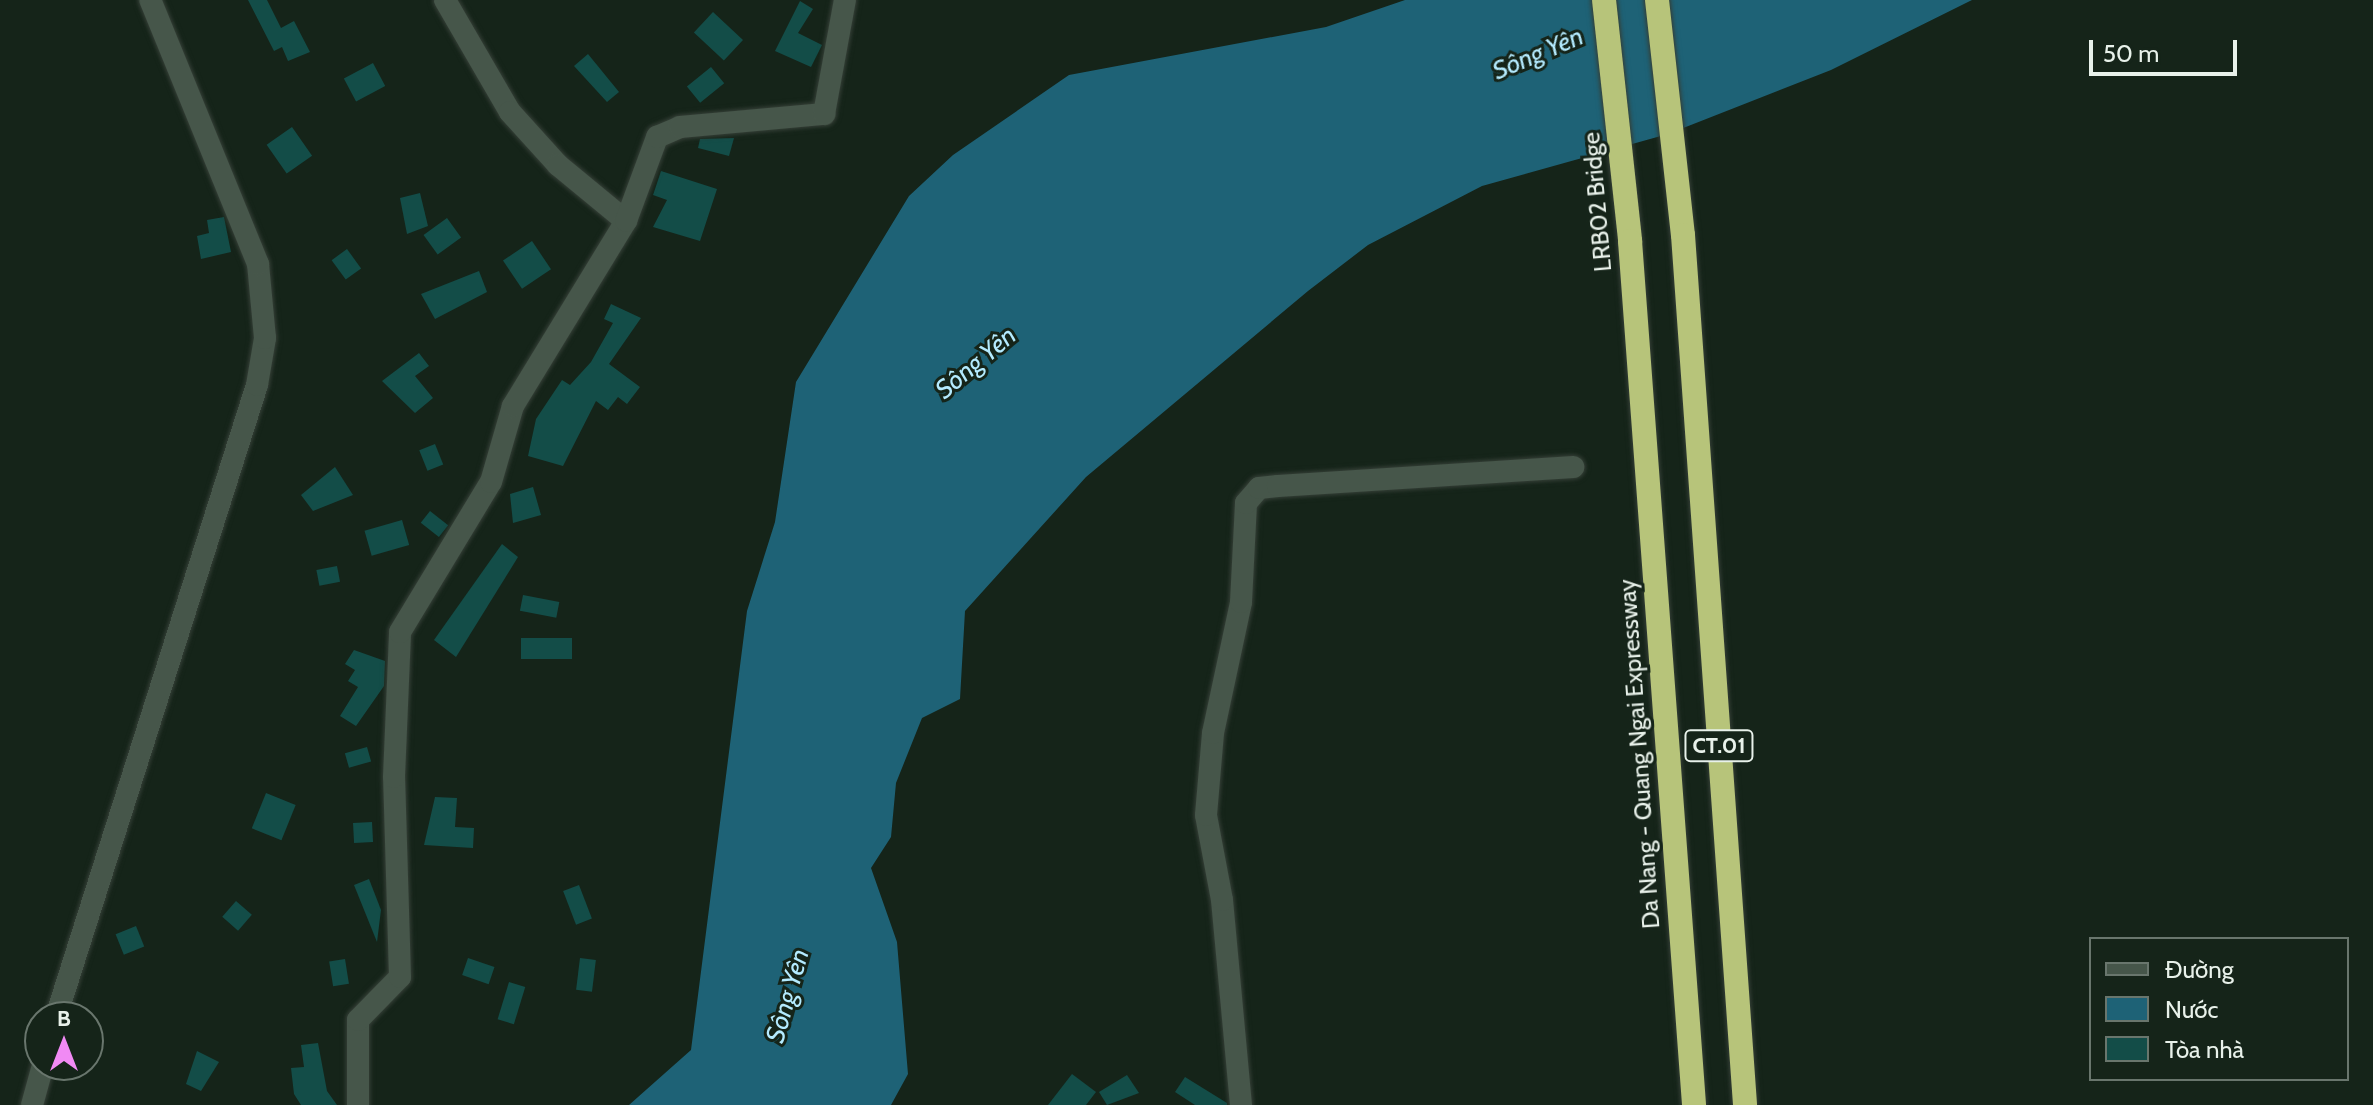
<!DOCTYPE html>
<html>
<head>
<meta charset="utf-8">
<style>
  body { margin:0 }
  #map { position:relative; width:2373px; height:1105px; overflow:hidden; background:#152419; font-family:Cabin,sans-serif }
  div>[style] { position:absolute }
  .water>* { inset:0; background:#1e6276 }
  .building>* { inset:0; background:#134d48; transform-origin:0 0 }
  .roads { filter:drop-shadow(0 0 2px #353f37) drop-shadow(0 0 2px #353f37) }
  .street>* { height:22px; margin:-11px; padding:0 11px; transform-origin:11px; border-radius:11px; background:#46564a }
  .highway>* { height:24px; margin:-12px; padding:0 12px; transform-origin:12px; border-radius:12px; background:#b7c47a }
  span { translate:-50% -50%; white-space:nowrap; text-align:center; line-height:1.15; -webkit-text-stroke:6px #152419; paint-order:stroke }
  .shield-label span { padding:2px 6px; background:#152419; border:2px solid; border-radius:6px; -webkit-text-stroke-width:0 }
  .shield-label { font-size:22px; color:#e8f1ea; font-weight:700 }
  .street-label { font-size:24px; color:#e8f1ea }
  .water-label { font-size:26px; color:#b4ebff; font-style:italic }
  .legend { position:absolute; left:2089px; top:937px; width:260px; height:144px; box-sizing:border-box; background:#152419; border:2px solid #69766d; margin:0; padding:10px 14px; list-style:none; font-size:24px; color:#e8f1ea }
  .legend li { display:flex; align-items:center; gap:16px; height:40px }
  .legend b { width:40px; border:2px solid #69766d }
  .north { position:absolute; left:24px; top:1001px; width:80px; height:80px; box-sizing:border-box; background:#152419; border:2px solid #69766d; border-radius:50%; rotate:0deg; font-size:22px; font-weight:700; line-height:32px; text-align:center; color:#e8f1ea }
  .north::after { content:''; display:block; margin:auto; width:28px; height:36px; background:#f18af4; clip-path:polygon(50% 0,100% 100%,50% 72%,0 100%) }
  .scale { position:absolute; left:2089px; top:40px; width:148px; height:36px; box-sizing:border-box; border:4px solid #e8f1ea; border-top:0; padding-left:10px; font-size:24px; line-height:28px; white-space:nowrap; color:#e8f1ea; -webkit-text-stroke:6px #152419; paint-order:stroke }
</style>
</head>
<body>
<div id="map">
  <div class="water">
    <i style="clip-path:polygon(1405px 0,1972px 0,1831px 70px,1668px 134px,1482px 186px,1368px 245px,1308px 291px,1086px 477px,965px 611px,960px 699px,922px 718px,896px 783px,891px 837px,871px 868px,897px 942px,908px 1074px,891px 1105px,629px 1105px,691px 1050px,747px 611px,775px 522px,796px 382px,909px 196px,953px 155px,1069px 75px,1326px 27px)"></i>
  </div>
  <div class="building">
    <i style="clip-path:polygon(248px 0,267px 0,281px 28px,294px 21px,310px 52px,288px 61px,282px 47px,274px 51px)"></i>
    <i style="clip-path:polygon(800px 1px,813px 9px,798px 33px,822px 45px,811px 67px,775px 51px)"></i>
    <i style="left:713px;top:12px;width:41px;height:28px;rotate:43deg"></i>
    <i style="clip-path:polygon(588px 54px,619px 92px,607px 102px,574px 66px)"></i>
    <i style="left:373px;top:63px;width:26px;height:33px;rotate:62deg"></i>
    <i style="left:711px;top:67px;width:21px;height:31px;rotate:51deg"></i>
    <i style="left:292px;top:127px;width:35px;height:31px;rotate:55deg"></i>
    <i style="clip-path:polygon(734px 138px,729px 156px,698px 148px,700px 139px)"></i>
    <i style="clip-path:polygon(661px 171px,717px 189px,700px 241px,653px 227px,667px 200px,653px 195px)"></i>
    <i style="clip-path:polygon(420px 193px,428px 226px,407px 234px,400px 198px)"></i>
    <i style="clip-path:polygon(224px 217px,231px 252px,201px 259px,197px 236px,209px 233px,207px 220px)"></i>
    <i style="left:447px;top:218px;width:24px;height:29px;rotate:54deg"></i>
    <i style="left:532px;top:241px;width:34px;height:35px;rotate:56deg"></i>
    <i style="left:347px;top:249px;width:24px;height:19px;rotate:54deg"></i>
    <i style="clip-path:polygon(479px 271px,487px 292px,435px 319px,421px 294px)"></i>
    <i style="clip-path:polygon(611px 304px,641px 318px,609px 364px,640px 387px,627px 404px,618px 397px,608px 410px,596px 401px,563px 466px,528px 456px,536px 419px,562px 380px,570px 385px,591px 362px,613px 323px,604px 319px)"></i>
    <i style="clip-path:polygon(419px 353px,429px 366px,415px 376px,433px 398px,415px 413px,382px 381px)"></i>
    <i style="left:435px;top:444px;width:22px;height:17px;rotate:68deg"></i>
    <i style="clip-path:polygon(335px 467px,353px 495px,313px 511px,301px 495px)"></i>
    <i style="clip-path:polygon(533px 487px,541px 515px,513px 523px,510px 494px)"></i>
    <i style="left:430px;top:511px;width:23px;height:15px;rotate:38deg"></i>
    <i style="left:402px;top:520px;width:26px;height:39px;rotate:74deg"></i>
    <i style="clip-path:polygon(502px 544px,518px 557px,456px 657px,434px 640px)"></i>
    <i style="left:337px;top:566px;width:16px;height:21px;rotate:79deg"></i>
    <i style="left:523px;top:595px;width:37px;height:16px;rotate:11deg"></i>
    <i style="left:572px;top:638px;width:21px;height:51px;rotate:90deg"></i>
    <i style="clip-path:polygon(354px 650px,385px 661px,384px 686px,356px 726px,340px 716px,358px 687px,348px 681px,355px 670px,345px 664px)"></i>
    <i style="left:367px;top:747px;width:15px;height:23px;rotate:74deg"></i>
    <i style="left:266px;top:793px;width:32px;height:38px;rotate:22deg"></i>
    <i style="clip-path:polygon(435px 797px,457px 798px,455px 827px,474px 828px,473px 848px,424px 845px)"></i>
    <i style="left:372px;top:822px;width:20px;height:19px;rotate:87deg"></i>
    <i style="clip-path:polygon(369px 879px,381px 910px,377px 942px,354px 885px)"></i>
    <i style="left:579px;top:885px;width:36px;height:17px;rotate:69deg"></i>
    <i style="left:236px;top:901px;width:21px;height:21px;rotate:41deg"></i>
    <i style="left:136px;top:926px;width:22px;height:22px;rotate:68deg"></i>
    <i style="left:468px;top:958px;width:28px;height:18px;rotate:19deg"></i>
    <i style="left:580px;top:958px;width:16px;height:32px;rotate:7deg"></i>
    <i style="left:345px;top:959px;width:25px;height:16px;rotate:81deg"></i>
    <i style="left:509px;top:982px;width:17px;height:39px;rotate:17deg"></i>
    <i style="clip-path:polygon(318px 1043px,327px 1091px,337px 1105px,301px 1105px,294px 1094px,291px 1068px,304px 1067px,301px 1045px)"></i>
    <i style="clip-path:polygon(197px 1051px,219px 1062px,201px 1091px,186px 1084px)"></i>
    <i style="clip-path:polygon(1072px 1074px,1096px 1092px,1086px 1105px,1048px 1105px)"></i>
    <i style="clip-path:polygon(1127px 1075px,1139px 1093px,1107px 1105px,1099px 1092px)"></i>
    <i style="clip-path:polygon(1185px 1077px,1227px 1103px,1227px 1105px,1195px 1105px,1175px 1092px)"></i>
  </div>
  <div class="roads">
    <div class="street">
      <i style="left:445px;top:0;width:129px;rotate:59.9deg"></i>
      <i style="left:510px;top:112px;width:72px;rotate:47.8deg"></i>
      <i style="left:558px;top:165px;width:88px;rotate:39.5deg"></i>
      <i style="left:56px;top:1017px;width:663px;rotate:-72.36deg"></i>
      <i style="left:257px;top:385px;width:48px;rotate:-80.3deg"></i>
      <i style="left:265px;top:338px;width:74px;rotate:-95.4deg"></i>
      <i style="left:258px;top:264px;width:285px;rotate:-112.2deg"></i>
      <i style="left:32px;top:1105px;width:41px;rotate:-74.6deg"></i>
      <i style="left:358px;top:1105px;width:85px;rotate:-90deg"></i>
      <i style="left:358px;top:1020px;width:60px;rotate:-45.7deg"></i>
      <i style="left:400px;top:977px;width:200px;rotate:-91.7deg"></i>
      <i style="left:394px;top:777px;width:145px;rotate:-87.6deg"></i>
      <i style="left:400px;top:632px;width:175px;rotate:-58.8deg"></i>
      <i style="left:491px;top:482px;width:79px;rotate:-73.9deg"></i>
      <i style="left:513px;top:406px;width:217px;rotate:-58.6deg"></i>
      <i style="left:626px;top:221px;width:90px;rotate:-69.7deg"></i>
      <i style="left:657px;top:137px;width:25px;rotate:-23deg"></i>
      <i style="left:680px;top:127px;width:145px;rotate:-5.2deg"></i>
      <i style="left:824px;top:114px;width:116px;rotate:-79.6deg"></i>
      <i style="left:1241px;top:1105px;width:206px;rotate:-95.3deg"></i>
      <i style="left:1222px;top:900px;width:86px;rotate:-100.7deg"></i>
      <i style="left:1206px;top:815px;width:82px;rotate:-85.1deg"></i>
      <i style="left:1213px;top:733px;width:134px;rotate:-77.9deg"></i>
      <i style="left:1241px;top:602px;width:99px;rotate:-87.1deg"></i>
      <i style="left:1246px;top:503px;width:20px;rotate:-49deg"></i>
      <i style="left:1259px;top:488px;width:19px;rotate:-6deg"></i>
      <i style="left:1278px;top:486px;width:296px;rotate:-3.7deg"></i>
    </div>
    <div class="highway">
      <i style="left:1604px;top:0;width:242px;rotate:83.8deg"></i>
      <i style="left:1630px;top:241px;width:866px;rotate:85.76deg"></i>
      <i style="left:1657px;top:0;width:236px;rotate:83.7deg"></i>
      <i style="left:1683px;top:235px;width:872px;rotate:85.92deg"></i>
    </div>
  </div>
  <div class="shield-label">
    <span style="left:1719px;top:746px">CT.01</span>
  </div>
  <div class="street-label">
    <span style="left:1597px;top:202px;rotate:-95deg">LRB02 Bridge</span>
    <span style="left:1639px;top:754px;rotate:-94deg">Da Nang - Quang Ngai Expressway</span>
  </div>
  <div class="water-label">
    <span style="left:1538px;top:54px;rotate:-23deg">Sông Yên</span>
    <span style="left:976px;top:363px;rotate:-40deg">Sông Yên</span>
    <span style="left:788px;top:996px;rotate:-74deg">Sông Yên</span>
  </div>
  <ul class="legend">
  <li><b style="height:10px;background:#46564a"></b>Đường</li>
  <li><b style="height:22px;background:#1e6276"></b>Nước</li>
  <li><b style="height:22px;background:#134d48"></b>Tòa nhà</li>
  </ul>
  <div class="north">B</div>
  <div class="scale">50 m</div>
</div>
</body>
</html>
